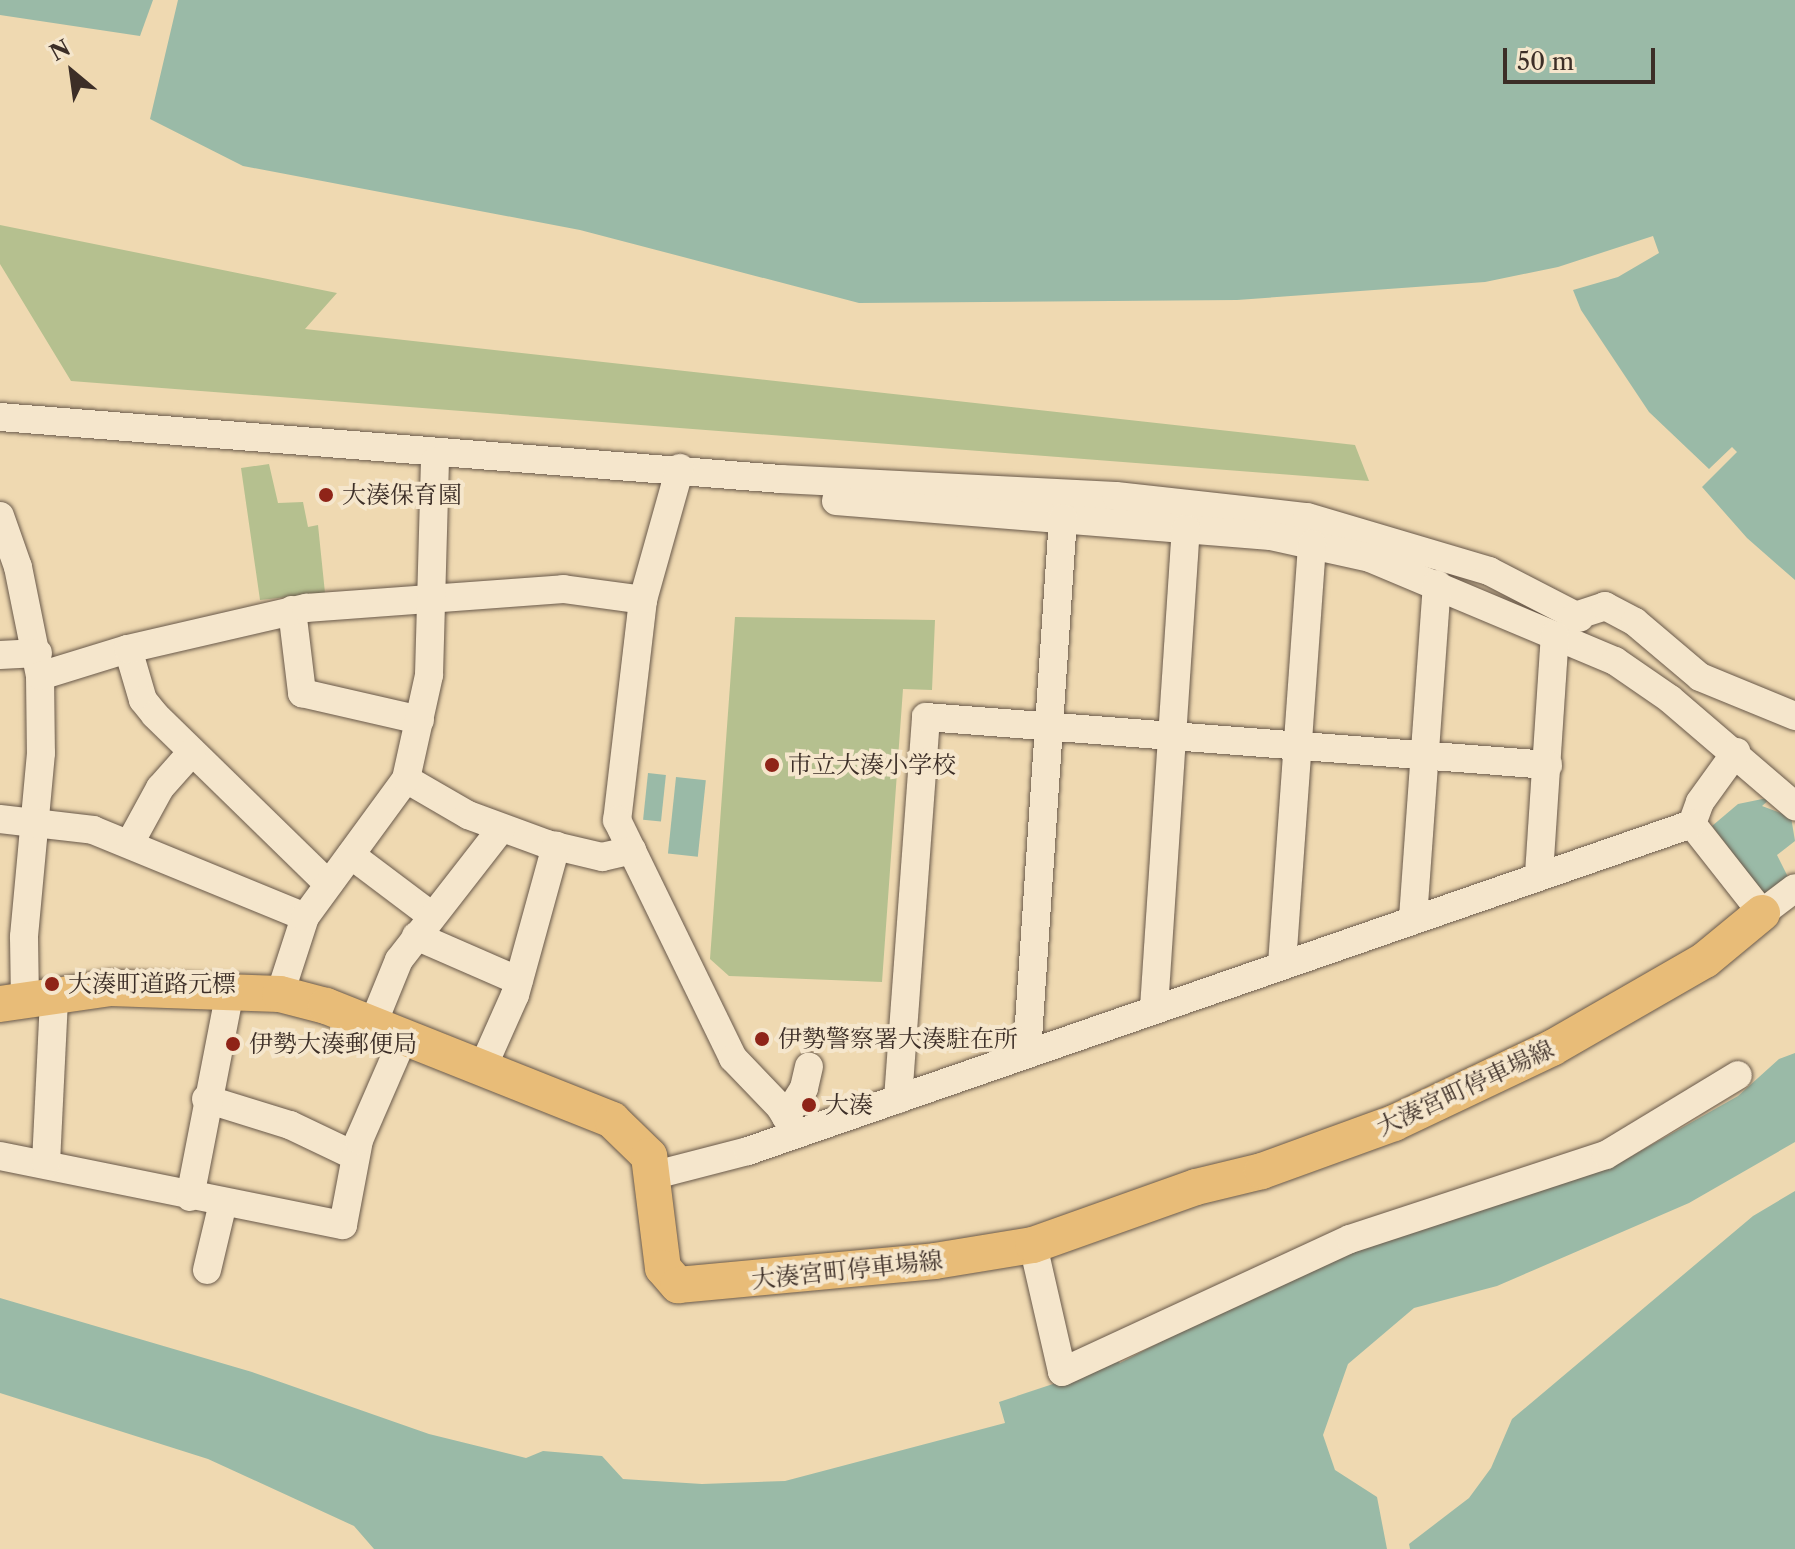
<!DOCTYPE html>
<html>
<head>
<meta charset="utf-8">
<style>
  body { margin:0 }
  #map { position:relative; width:1795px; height:1549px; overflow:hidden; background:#efd9b1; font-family:"Libre Caslon Text","Noto Serif JP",serif }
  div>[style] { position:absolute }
  .green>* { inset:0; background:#b5c08f }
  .water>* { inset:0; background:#9abaa7; transform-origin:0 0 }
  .roads { filter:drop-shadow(0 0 2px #69594a) drop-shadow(0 0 2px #69594a) }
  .minor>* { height:28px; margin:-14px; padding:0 14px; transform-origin:14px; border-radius:14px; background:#f5e6cc }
  .major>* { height:36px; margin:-18px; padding:0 18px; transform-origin:18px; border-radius:18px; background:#e8bc78 }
  .dots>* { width:22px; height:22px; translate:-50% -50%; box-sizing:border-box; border:4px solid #f5e6cc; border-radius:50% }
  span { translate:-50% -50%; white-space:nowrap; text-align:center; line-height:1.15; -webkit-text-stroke:8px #f5e6cc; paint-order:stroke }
  .poi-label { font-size:24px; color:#3c2e27 }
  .left { translate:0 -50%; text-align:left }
  .street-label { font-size:24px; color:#3c2e27 }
  .north { position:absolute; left:32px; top:32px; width:80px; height:80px; -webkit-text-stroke:6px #f5e6cc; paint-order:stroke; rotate:331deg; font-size:22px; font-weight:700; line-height:32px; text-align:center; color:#3c2e27 }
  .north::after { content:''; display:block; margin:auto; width:28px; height:36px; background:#3c2e27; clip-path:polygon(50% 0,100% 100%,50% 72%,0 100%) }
  .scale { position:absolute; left:1503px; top:48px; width:152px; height:36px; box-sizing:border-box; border:4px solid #3c2e27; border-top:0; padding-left:10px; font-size:24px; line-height:28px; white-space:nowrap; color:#3c2e27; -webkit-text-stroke:6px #f5e6cc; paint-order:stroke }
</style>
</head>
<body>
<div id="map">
  <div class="green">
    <i style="clip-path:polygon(0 225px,337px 293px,305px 329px,1355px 445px,1369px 481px,71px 381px,0 264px)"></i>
    <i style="clip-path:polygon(269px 464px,278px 503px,303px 502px,308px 527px,318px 525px,325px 593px,260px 600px,241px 468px)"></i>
    <i style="clip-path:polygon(735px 617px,935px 620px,932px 690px,903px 689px,882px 982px,729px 976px,710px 959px)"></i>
  </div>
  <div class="water">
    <i style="clip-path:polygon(0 0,153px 0,140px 36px,0 15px)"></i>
    <i style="clip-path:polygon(178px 0,1795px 0,1795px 580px,1747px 538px,1702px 487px,1737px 452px,1732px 447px,1709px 469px,1649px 412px,1581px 310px,1573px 290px,1618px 277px,1659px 253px,1653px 236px,1558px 267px,1485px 282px,1237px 300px,859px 303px,580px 230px,243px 166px,150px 119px)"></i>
    <i style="left:648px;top:773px;width:18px;height:47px;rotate:6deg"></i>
    <i style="left:676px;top:777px;width:30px;height:77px;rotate:6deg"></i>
    <i style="clip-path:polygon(1772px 797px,1762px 806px,1791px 817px,1795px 841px,1777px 855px,1790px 881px,1769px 900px,1712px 826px,1738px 804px)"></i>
    <i style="clip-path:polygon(1795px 1053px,1795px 1142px,1689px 1203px,1497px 1286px,1414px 1308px,1348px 1364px,1323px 1435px,1335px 1470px,1377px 1497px,1387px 1549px,374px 1549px,354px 1526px,208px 1459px,0 1393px,0 1298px,252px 1372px,429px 1434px,526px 1458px,543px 1451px,602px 1456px,623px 1479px,702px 1484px,785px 1481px,1005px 1423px,999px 1402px,1059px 1382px,1111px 1353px,1120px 1363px,1272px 1284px,1357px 1250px,1623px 1161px,1738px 1096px,1779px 1059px)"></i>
    <i style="clip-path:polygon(1795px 1191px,1795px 1549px,1410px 1549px,1409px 1544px,1469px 1498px,1491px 1468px,1512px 1419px,1753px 1216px)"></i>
  </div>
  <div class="roads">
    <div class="minor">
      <i style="left:0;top:417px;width:783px;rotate:4.54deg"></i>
      <i style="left:781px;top:479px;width:335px;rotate:2.9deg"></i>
      <i style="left:1116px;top:496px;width:192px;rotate:6.3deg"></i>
      <i style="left:1307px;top:517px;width:190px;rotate:16.5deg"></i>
      <i style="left:1489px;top:571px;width:102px;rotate:27.3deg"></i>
      <i style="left:680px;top:468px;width:137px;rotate:105.7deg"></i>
      <i style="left:643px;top:600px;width:222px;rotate:96.7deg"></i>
      <i style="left:617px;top:820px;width:265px;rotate:64deg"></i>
      <i style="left:733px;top:1058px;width:68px;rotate:46.2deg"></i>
      <i style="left:780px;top:1107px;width:31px;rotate:59deg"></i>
      <i style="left:836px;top:501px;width:436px;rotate:4.6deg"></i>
      <i style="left:1271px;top:536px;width:101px;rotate:12.5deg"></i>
      <i style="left:1370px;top:558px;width:266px;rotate:22.8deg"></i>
      <i style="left:1615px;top:661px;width:67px;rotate:34.6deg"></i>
      <i style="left:1670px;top:699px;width:165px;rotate:40.6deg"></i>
      <i style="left:0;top:516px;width:54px;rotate:70.6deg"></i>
      <i style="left:18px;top:567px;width:111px;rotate:78.6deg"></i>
      <i style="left:40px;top:676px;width:77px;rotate:89.3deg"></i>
      <i style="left:41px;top:753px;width:185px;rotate:95.3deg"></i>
      <i style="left:24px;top:937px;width:65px;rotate:89.1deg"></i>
      <i style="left:292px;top:610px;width:84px;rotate:83.1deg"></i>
      <i style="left:302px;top:693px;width:121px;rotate:12.9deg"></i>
      <i style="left:1575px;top:616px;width:32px;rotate:-18deg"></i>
      <i style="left:1605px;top:606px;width:34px;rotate:28deg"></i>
      <i style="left:1635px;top:622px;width:85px;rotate:40.2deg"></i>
      <i style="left:1700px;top:677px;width:103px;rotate:22.3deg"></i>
      <i style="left:128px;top:649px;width:53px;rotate:73.6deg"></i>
      <i style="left:143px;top:700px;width:19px;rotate:51deg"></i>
      <i style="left:155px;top:715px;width:242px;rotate:44.3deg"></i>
      <i style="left:0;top:655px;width:38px;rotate:-3deg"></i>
      <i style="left:40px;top:676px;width:92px;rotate:-17.1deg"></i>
      <i style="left:128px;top:649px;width:183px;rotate:-13deg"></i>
      <i style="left:306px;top:608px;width:258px;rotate:-4.2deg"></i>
      <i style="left:563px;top:589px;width:81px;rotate:7.8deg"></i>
      <i style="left:406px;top:779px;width:72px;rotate:30.1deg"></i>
      <i style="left:468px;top:815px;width:84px;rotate:20.2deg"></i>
      <i style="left:547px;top:844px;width:57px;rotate:13.3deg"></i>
      <i style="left:602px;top:857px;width:31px;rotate:-13deg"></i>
      <i style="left:0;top:819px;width:94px;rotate:6.7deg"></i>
      <i style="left:93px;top:830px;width:229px;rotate:22.3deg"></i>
      <i style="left:1692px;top:824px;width:113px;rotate:51.8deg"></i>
      <i style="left:1762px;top:913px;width:41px;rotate:-37.1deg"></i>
      <i style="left:1692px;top:824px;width:23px;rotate:-70deg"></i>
      <i style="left:1700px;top:802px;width:62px;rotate:-54.2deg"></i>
      <i style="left:130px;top:843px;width:63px;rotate:-61.4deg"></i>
      <i style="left:160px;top:788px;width:48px;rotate:-48.4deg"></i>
      <i style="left:351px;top:855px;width:101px;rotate:37deg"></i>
      <i style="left:1539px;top:874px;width:239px;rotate:-86.2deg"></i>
      <i style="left:1413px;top:918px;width:335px;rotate:-85.9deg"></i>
      <i style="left:416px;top:936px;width:112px;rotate:23.6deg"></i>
      <i style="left:1282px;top:964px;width:421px;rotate:-85.9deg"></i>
      <i style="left:280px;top:994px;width:81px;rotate:-72deg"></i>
      <i style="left:305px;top:917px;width:171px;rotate:-53.8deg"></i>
      <i style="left:406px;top:779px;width:107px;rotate:-77.5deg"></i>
      <i style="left:429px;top:675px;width:214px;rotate:-88.4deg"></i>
      <i style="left:1154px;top:1008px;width:480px;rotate:-86.2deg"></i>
      <i style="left:372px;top:1026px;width:71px;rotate:-67.8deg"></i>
      <i style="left:399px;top:960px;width:166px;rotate:-52.1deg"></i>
      <i style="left:1027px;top:1053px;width:536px;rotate:-86.15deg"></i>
      <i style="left:482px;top:1069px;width:81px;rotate:-66deg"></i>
      <i style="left:515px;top:995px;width:155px;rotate:-74.6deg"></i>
      <i style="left:206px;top:1099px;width:88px;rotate:17.2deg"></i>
      <i style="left:290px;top:1125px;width:72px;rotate:25.5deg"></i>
      <i style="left:898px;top:1099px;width:383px;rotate:-85.8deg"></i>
      <i style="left:926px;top:717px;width:624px;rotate:4.41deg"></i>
      <i style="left:786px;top:1117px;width:34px;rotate:-58deg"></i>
      <i style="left:804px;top:1088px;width:22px;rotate:-77deg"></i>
      <i style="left:0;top:1156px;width:350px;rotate:11.4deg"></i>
      <i style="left:343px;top:1225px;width:86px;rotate:-79.3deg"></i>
      <i style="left:359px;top:1140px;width:110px;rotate:-66.5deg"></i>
      <i style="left:46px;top:1163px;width:166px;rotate:-87.2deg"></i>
      <i style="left:655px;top:1175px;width:96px;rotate:-14.5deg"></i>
      <i style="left:748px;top:1151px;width:999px;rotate:-19.11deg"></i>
      <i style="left:190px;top:1197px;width:210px;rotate:-79deg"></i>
      <i style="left:1033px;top:1245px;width:130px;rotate:77.1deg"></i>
      <i style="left:1062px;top:1372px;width:317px;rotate:-24.8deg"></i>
      <i style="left:1350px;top:1239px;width:269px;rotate:-18.2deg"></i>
      <i style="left:1606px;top:1155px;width:154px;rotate:-31.2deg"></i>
      <i style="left:207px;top:1270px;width:69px;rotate:-76.6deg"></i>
    </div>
    <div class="major">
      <i style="left:0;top:1004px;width:112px;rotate:-8.2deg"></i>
      <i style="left:111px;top:988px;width:169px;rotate:2deg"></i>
      <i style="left:280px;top:994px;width:48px;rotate:14.6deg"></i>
      <i style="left:326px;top:1006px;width:308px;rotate:21.7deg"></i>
      <i style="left:612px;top:1120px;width:52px;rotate:44.2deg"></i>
      <i style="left:649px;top:1156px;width:113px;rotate:82.9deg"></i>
      <i style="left:663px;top:1268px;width:23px;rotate:49deg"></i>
      <i style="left:678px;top:1285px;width:258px;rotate:-5.3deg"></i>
      <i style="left:935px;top:1261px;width:99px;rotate:-9.3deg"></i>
      <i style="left:1033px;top:1245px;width:173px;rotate:-19.6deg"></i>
      <i style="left:1196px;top:1187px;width:68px;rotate:-13.6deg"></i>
      <i style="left:1262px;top:1171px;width:140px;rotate:-20deg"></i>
      <i style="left:1394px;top:1123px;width:175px;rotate:-25.4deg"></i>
      <i style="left:1552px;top:1048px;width:177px;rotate:-29.9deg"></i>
      <i style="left:1705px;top:960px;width:74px;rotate:-39.5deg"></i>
    </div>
  </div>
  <div class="dots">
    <i style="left:326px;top:495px;background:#8f2418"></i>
    <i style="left:772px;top:765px;background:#8f2418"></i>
    <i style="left:52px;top:984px;background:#8f2418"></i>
    <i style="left:762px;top:1039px;background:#8f2418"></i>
    <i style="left:233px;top:1044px;background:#8f2418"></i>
    <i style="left:809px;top:1105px;background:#8f2418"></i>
  </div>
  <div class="poi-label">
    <span class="left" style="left:342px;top:495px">大湊保育園</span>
    <span class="left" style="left:788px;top:765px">市立大湊小学校</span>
    <span class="left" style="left:68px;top:984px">大湊町道路元標</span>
    <span class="left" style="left:778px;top:1039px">伊勢警察署大湊駐在所</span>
    <span class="left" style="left:249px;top:1044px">伊勢大湊郵便局</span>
    <span class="left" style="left:825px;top:1105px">大湊</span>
  </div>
  <div class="street-label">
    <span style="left:1465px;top:1088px;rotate:-25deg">大湊宮町停車場線</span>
    <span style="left:847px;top:1270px;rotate:-6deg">大湊宮町停車場線</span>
  </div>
  <div class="north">N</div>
  <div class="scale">50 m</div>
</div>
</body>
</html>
